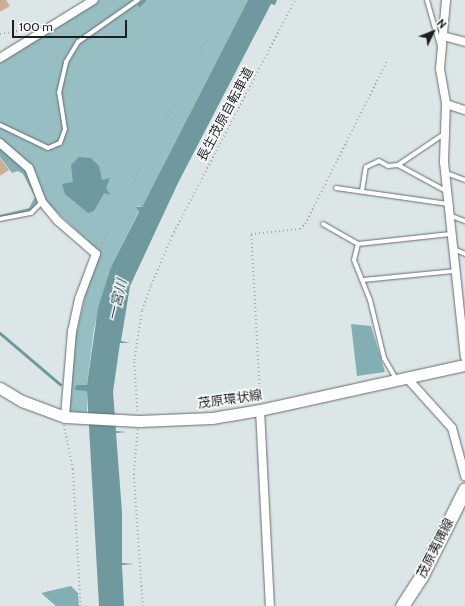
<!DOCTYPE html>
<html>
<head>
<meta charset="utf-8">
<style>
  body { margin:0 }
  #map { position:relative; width:465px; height:606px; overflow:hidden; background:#dde6e7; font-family:Cabin,"Noto Sans JP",sans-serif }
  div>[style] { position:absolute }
  .green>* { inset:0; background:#97bec2 }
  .forest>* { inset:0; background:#83aeb3 }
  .water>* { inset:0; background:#6f999f }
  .stream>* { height:2.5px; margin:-1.25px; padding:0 1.25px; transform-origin:1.25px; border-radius:1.25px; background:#6f999f }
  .building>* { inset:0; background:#cbb097 }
  .path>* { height:1.5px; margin-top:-0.75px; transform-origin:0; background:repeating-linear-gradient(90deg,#a1a8a9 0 1px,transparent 0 4px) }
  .roads { filter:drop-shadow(0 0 1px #656c6d) drop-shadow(0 0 1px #656c6d) }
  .lane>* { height:4px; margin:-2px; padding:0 2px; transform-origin:2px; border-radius:2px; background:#fff }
  .street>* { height:8px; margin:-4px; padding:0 4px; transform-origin:4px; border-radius:4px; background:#fff }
  .secondary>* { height:11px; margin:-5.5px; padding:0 5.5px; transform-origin:5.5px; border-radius:5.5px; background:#fff }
  .primary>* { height:13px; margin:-6.5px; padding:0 6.5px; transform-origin:6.5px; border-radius:6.5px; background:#fff }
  span { translate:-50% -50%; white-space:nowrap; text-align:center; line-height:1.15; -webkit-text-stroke:3px #fff; paint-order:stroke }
  .street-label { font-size:13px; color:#1c1f1f }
  .water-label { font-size:14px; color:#0e383d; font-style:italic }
  .north { position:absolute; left:413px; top:12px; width:40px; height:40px; -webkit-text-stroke:3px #fff; paint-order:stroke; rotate:47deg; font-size:11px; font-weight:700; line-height:16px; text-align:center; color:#1c1f1f }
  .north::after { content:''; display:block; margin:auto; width:14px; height:18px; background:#1c1f1f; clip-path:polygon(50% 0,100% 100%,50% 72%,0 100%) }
  .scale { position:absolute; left:12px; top:20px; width:115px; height:18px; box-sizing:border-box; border:2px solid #1c1f1f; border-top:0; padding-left:5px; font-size:12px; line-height:14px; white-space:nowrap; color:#1c1f1f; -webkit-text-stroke:3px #fff; paint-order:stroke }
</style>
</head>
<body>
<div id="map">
  <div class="green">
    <i style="clip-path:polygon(97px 0,248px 0,142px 207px,137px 206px,139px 211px,111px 267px,94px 328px,87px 385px,76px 385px,87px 391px,87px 413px,68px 411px,73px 347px,91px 272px,100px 252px,47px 203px,0 139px,0 61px)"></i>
  </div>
  <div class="forest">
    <i style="clip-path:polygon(0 147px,27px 172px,38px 202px,30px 212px,0 218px,0 215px,29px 208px,35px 197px,23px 174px,18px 171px,12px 173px,0 157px)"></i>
    <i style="clip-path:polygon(351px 324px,371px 326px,385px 372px,357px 376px)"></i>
    <i style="clip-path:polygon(71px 586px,78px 593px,79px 606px,56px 606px,41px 593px)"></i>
  </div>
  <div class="water">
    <i style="clip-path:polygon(248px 0,277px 0,275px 5px,271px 4px,178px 183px,130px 286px,121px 341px,130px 343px,120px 343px,113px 392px,116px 431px,126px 432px,116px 433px,122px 512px,122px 563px,134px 564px,122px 565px,124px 606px,99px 606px,87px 391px,75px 390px,76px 385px,87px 385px,98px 308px,111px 267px,139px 212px,136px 207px,142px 207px)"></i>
    <i style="clip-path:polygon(79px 157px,91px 158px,99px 166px,102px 180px,110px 178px,106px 188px,110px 195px,104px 193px,94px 211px,88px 213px,65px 194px,62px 184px,73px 182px,71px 165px)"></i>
  </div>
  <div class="stream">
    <i style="left:139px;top:5px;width:7px;rotate:-45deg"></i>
    <i style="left:0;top:333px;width:79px;rotate:40.4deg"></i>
  </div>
  <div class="building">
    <i style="clip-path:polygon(0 0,6px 0,10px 6px,0 12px)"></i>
    <i style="clip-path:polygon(0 158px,9px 170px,0 176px)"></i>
  </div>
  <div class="path">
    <i style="left:0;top:34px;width:34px;rotate:-10deg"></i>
    <i style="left:100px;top:247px;width:278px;rotate:-62.8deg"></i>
    <i style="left:260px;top:400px;width:166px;rotate:-93.1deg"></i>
    <i style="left:251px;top:234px;width:49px;rotate:-5.8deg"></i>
    <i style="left:300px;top:229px;width:7px;rotate:-45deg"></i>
    <i style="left:305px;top:224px;width:182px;rotate:-63.3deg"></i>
    <i style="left:137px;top:411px;width:51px;rotate:-93.4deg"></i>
    <i style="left:134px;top:360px;width:51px;rotate:-80.9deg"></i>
    <i style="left:142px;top:310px;width:27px;rotate:-70deg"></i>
    <i style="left:151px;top:285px;width:53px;rotate:-66.8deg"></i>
    <i style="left:172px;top:236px;width:266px;rotate:-62.5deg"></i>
    <i style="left:64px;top:425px;width:45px;rotate:78.4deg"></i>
    <i style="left:73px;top:469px;width:137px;rotate:86.7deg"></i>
    <i style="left:138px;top:429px;width:45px;rotate:95.1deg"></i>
    <i style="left:134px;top:474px;width:132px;rotate:86.1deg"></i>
  </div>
  <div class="roads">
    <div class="lane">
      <i style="left:427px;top:0;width:48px;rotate:74.2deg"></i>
      <i style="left:0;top:125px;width:53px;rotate:25.6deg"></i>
      <i style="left:48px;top:148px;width:13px;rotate:-23deg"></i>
      <i style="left:60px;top:143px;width:15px;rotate:-70deg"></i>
      <i style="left:65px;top:129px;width:36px;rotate:-99deg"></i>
      <i style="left:59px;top:93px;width:32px;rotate:-77deg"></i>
      <i style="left:66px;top:62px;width:23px;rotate:-59deg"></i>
      <i style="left:78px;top:42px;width:73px;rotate:-35deg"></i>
      <i style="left:398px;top:165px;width:55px;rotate:28.4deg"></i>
      <i style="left:446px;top:173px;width:20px;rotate:20deg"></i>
      <i style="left:336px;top:188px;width:113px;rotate:8.1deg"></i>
      <i style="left:362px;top:191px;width:24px;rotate:-81deg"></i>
      <i style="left:366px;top:167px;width:14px;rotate:-25deg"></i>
      <i style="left:379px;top:161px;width:10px;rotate:29deg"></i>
      <i style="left:388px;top:166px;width:10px;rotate:-6deg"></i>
      <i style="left:398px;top:165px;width:55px;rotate:-34deg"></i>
      <i style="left:449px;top:215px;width:17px;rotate:21deg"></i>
      <i style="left:0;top:219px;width:32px;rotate:-11deg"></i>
      <i style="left:31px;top:213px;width:16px;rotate:-45deg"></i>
      <i style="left:323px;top:224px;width:40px;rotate:29.7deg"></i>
      <i style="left:358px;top:244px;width:93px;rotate:-6.2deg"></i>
      <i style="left:358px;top:244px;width:16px;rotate:104deg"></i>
      <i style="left:354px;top:260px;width:43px;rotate:68.2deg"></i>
      <i style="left:370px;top:300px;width:60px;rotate:76.4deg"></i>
      <i style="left:384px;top:358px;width:24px;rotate:60deg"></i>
      <i style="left:454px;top:249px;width:12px;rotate:24deg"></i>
      <i style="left:363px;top:280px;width:91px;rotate:-5.6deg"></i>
    </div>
    <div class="street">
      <i style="left:446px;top:0;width:69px;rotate:95deg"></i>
      <i style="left:440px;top:69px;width:36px;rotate:80deg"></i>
      <i style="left:446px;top:104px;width:58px;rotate:92deg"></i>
      <i style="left:444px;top:162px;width:196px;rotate:83.9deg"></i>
      <i style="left:443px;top:36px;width:23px;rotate:15deg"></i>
      <i style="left:0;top:58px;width:110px;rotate:-31.7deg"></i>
      <i style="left:446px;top:104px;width:20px;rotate:18deg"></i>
      <i style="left:0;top:143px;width:38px;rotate:41deg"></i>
      <i style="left:29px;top:168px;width:36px;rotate:69deg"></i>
      <i style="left:42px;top:202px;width:25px;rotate:50deg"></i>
      <i style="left:58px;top:221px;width:50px;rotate:41deg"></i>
      <i style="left:96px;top:254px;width:48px;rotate:110.7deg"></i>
      <i style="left:79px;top:299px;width:33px;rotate:102deg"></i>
      <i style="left:72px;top:331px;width:86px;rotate:94.7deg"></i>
      <i style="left:407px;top:378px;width:67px;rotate:48deg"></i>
      <i style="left:452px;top:428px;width:50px;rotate:74.8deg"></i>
      <i style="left:260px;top:410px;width:196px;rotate:87.1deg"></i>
    </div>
    <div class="secondary">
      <i style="left:0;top:388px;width:26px;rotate:31deg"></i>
      <i style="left:22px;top:401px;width:46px;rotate:20.4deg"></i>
      <i style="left:65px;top:417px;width:74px;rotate:3.1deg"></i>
      <i style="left:139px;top:421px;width:73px;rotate:-2.4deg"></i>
      <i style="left:212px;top:418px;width:49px;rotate:-9.5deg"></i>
      <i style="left:260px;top:410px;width:210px;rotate:-12.4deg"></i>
    </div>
    <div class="primary">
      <i style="left:402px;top:606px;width:35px;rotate:-57deg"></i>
      <i style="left:421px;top:577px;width:98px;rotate:-63.4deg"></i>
    </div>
  </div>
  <div class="street-label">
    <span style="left:225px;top:114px;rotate:-62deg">長生茂原自転車道</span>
    <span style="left:230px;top:399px;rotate:-8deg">茂原環状線</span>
    <span style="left:435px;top:548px;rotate:-63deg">茂原夷隅線</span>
  </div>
  <div class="water-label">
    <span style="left:117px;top:300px;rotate:-76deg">一宮川</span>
  </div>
  <div class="north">N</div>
  <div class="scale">100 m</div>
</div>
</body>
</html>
